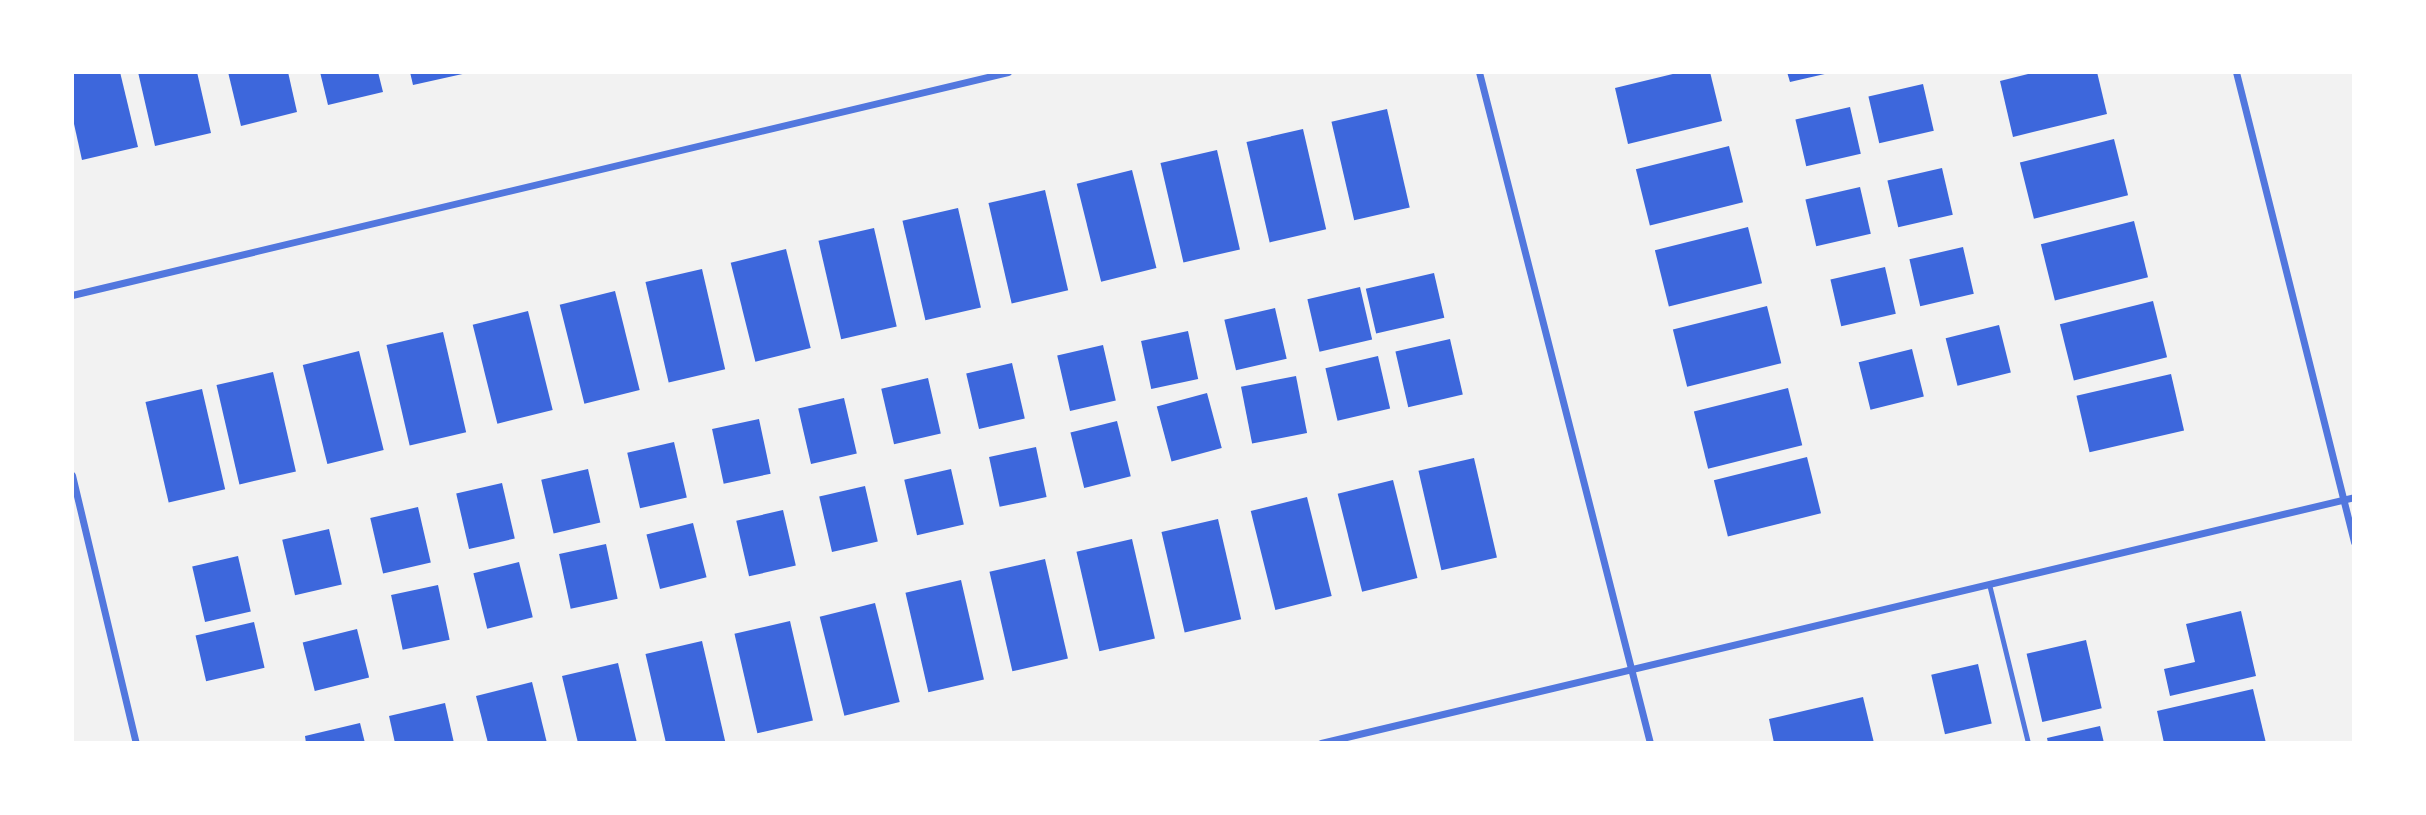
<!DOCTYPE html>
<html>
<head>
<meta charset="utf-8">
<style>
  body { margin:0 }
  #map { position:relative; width:2426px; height:815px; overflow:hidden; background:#f2f2f2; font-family:Quicksand,sans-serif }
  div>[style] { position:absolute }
  .building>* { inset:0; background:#3d67dc; transform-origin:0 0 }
  .service>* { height:5px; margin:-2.5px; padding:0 2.5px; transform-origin:2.5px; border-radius:2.5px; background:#5277de }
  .minor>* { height:7px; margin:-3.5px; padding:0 3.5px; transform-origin:3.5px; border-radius:3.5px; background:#5277de }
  span { translate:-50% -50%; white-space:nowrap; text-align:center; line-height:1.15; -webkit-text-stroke:5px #fff; paint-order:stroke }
  .frame { position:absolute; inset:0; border:74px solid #fff; pointer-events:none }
</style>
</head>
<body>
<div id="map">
  <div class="building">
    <i style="clip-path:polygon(72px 72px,120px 72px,138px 147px,82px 160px,72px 115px)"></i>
    <i style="clip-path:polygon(138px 72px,197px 72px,211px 133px,155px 146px)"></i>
    <i style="clip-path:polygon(228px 72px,288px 72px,297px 112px,241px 126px)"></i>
    <i style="clip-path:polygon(320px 72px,378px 72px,383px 92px,328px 105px)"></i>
    <i style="clip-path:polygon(410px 72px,467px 72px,467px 73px,413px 85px)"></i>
    <i style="clip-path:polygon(1681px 72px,1710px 72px,1722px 121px,1628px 144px,1615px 88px)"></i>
    <i style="clip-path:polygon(1787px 72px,1829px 72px,1829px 73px,1790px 82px)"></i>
    <i style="clip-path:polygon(2036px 72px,2097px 72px,2107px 114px,2013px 137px,2000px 81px)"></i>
    <i style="left:1923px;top:84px;width:48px;height:56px;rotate:77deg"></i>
    <i style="left:1850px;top:107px;width:48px;height:56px;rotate:77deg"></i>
    <i style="left:1387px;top:109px;width:101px;height:57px;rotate:77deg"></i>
    <i style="left:1303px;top:129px;width:103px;height:58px;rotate:77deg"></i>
    <i style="left:2114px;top:139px;width:58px;height:97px;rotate:76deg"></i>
    <i style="left:1729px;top:146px;width:58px;height:96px;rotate:76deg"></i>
    <i style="left:1217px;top:150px;width:102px;height:58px;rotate:77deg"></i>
    <i style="left:1942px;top:168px;width:48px;height:56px;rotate:77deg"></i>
    <i style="left:1132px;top:170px;width:101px;height:57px;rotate:76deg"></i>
    <i style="left:1860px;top:187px;width:48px;height:56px;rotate:77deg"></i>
    <i style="left:1045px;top:190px;width:103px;height:58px;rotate:77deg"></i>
    <i style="left:958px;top:208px;width:102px;height:57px;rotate:77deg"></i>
    <i style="left:2134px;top:221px;width:58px;height:96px;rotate:76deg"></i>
    <i style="left:1748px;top:227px;width:58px;height:96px;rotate:76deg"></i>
    <i style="left:874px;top:228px;width:101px;height:57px;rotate:77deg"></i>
    <i style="left:1963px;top:247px;width:48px;height:55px;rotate:77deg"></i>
    <i style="left:786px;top:249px;width:102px;height:57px;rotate:76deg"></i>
    <i style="left:1885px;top:267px;width:48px;height:56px;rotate:77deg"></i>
    <i style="left:702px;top:269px;width:103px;height:58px;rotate:77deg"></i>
    <i style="left:1434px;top:273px;width:46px;height:70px;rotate:77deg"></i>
    <i style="left:1360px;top:287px;width:54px;height:54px;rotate:77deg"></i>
    <i style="left:615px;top:291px;width:102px;height:57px;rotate:76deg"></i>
    <i style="left:2153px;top:301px;width:58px;height:96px;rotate:76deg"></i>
    <i style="left:1767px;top:306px;width:59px;height:97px;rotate:76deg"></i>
    <i style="left:1275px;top:308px;width:52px;height:52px;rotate:77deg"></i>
    <i style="left:528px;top:311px;width:102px;height:57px;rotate:76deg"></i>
    <i style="left:1999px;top:325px;width:49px;height:55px;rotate:76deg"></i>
    <i style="left:1188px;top:331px;width:49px;height:48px;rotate:78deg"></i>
    <i style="left:443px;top:332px;width:103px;height:58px;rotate:77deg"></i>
    <i style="left:1450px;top:339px;width:57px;height:56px;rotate:77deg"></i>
    <i style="left:1103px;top:345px;width:57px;height:47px;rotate:77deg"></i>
    <i style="left:1912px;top:349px;width:49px;height:55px;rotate:76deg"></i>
    <i style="left:359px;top:351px;width:102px;height:58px;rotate:76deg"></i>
    <i style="left:1378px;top:356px;width:54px;height:54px;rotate:77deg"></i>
    <i style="left:1012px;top:363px;width:57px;height:47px;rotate:77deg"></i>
    <i style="left:273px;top:372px;width:102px;height:58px;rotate:77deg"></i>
    <i style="left:2171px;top:374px;width:58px;height:97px;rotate:77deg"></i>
    <i style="left:1296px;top:376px;width:58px;height:56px;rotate:79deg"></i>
    <i style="left:928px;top:378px;width:57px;height:48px;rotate:77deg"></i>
    <i style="left:1788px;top:388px;width:59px;height:97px;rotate:76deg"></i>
    <i style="left:202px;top:389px;width:103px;height:58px;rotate:77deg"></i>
    <i style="left:1207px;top:393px;width:57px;height:52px;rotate:75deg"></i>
    <i style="left:844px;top:398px;width:57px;height:47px;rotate:77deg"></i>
    <i style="left:759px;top:419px;width:56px;height:48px;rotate:78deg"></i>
    <i style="left:1117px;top:421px;width:57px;height:48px;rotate:76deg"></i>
    <i style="left:674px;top:442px;width:57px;height:48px;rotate:77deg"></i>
    <i style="left:1036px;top:447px;width:51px;height:48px;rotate:78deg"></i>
    <i style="left:1807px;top:457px;width:58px;height:96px;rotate:76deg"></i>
    <i style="left:1474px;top:458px;width:102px;height:57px;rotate:77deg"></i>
    <i style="left:588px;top:469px;width:55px;height:48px;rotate:77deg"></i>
    <i style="left:951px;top:469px;width:57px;height:48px;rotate:77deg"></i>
    <i style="left:1393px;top:480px;width:101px;height:57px;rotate:76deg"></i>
    <i style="left:502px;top:483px;width:57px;height:47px;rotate:77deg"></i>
    <i style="left:865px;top:486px;width:57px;height:47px;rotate:77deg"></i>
    <i style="left:1307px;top:497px;width:102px;height:58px;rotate:76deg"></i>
    <i style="left:418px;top:507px;width:57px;height:49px;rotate:77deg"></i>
    <i style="left:783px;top:510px;width:57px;height:48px;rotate:77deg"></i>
    <i style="left:1218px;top:519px;width:103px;height:58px;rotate:77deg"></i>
    <i style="left:693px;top:523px;width:56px;height:48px;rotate:76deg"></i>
    <i style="left:329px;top:529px;width:57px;height:48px;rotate:77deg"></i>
    <i style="left:1132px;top:539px;width:102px;height:57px;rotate:77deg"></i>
    <i style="left:606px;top:544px;width:56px;height:48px;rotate:78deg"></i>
    <i style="left:238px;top:556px;width:57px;height:47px;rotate:77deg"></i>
    <i style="left:1045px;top:559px;width:102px;height:57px;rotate:77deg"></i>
    <i style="left:519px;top:562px;width:57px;height:47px;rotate:76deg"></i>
    <i style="left:961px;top:580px;width:102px;height:57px;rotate:77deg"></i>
    <i style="left:438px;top:585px;width:56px;height:48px;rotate:78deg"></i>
    <i style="left:875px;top:603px;width:102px;height:57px;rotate:76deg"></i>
    <i style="clip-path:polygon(2241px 611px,2256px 676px,2170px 696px,2164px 669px,2195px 662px,2186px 624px)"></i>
    <i style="left:790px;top:621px;width:102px;height:57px;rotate:77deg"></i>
    <i style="left:254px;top:622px;width:47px;height:60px;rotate:77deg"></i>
    <i style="left:357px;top:629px;width:50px;height:56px;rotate:76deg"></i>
    <i style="left:2086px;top:640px;width:70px;height:61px;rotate:77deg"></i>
    <i style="left:702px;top:641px;width:103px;height:58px;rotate:77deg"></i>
    <i style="clip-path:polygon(618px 663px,637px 743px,578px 743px,562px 676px)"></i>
    <i style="left:1978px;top:664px;width:61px;height:48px;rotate:77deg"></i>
    <i style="clip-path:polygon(532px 682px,547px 743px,488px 743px,476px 696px)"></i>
    <i style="clip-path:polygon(2253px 689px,2266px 743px,2164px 743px,2157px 711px)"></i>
    <i style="clip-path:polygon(1863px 697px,1874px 743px,1774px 743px,1769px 719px)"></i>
    <i style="clip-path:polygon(445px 703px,454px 743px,395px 743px,389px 716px)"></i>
    <i style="clip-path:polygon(360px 723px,365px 743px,306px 743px,305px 736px)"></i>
    <i style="clip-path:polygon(2100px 726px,2104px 743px,2048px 743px,2047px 738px)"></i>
  </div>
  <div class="service">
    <i style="left:1989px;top:584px;width:164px;rotate:76.2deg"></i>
  </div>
  <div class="minor">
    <i style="left:1479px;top:72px;width:692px;rotate:75.7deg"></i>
    <i style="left:2236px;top:72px;width:485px;rotate:75.9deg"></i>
    <i style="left:72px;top:295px;width:962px;rotate:-13.4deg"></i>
    <i style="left:72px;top:475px;width:276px;rotate:76.6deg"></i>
    <i style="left:1321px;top:743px;width:1062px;rotate:-13.39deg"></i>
  </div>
  <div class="frame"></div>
</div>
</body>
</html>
